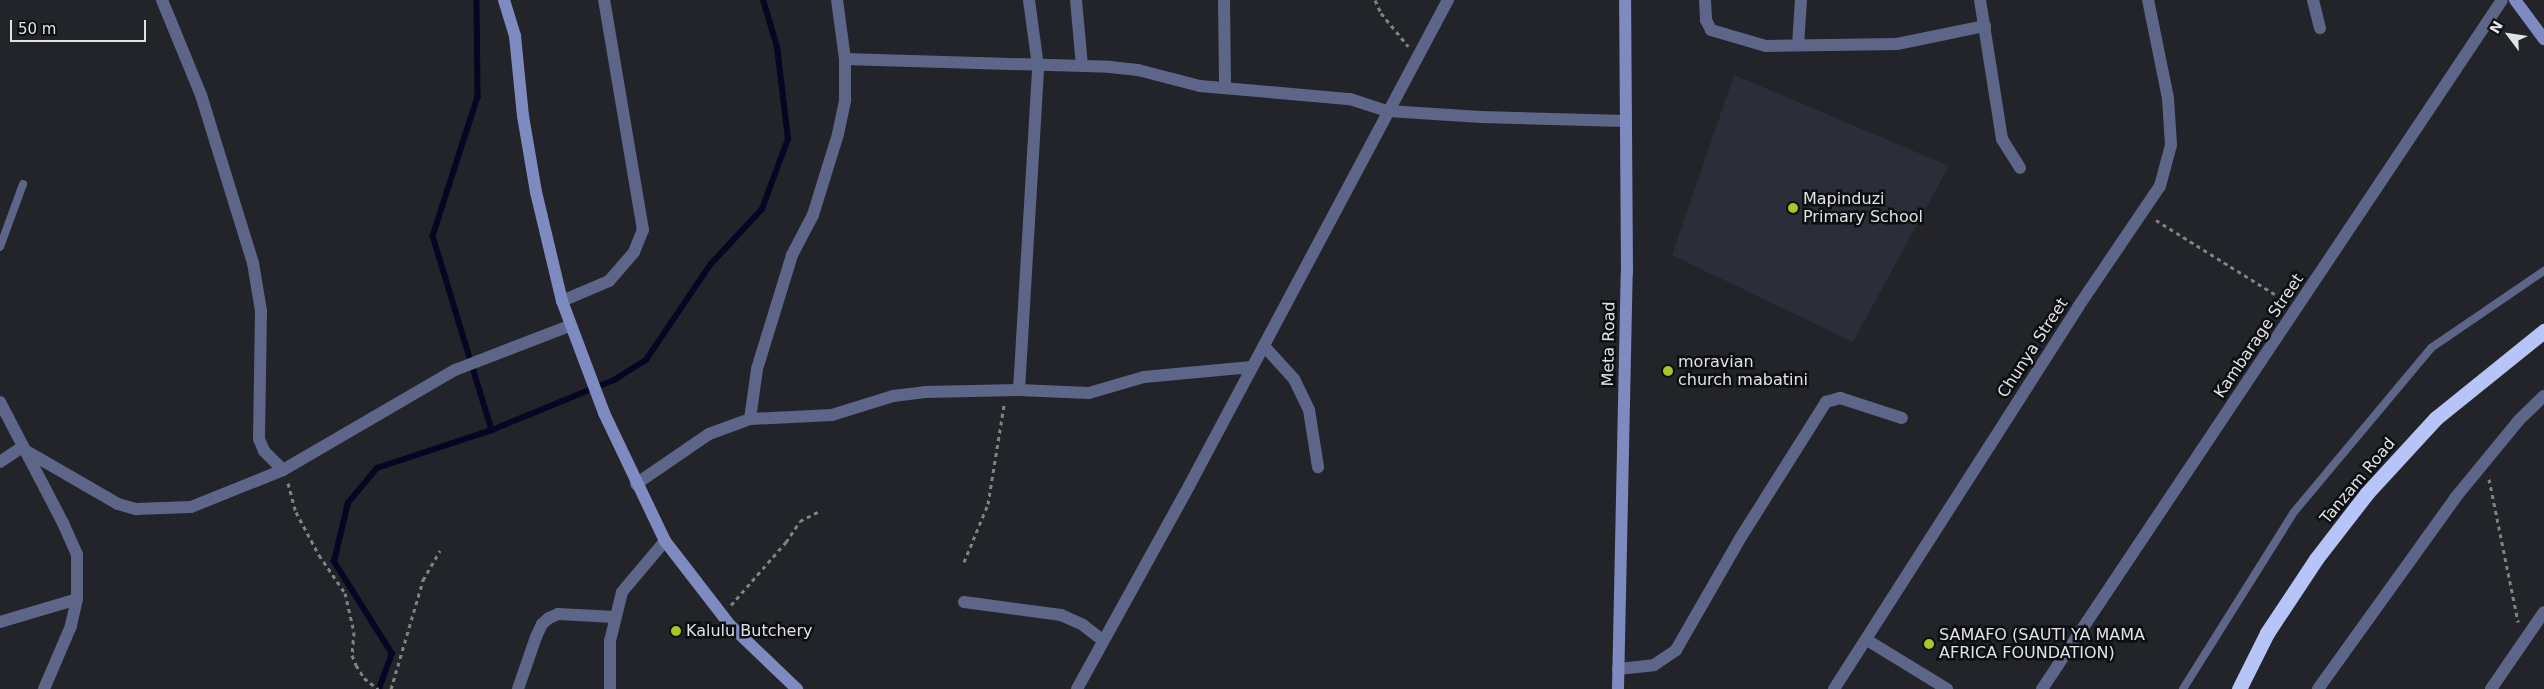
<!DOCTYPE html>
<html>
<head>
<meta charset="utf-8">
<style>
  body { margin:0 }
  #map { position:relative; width:2544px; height:689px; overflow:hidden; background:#232429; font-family:"DejaVu Sans",sans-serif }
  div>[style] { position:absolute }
  .built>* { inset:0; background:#2b2e38 }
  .stream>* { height:5.5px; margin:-2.75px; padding:0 2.75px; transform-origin:2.75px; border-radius:2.75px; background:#040622 }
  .path>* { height:3px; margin-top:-1.5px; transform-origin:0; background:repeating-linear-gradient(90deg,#818286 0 4px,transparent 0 8px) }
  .lane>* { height:8px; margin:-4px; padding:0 4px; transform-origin:4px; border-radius:4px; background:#5d6688 }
  .street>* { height:12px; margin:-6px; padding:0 6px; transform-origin:6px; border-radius:6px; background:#5d6688 }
  .secondary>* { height:12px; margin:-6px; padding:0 6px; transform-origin:6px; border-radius:6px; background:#7d8bc1 }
  .highway>* { height:15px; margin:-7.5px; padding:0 7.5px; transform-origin:7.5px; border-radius:7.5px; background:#b6c4f7 }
  .dots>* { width:14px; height:14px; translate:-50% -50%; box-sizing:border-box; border:2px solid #0d0e10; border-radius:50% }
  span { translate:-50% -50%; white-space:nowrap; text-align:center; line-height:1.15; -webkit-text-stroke:5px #0d0e10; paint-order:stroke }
  .poi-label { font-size:16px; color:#e1e2e5 }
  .left { translate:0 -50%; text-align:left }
  .street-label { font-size:16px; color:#e1e2e5 }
  .north { position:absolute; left:2484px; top:10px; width:50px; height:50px; -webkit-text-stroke:4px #0d0e10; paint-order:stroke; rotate:301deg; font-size:14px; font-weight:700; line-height:20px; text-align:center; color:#e1e2e5 }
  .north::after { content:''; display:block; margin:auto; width:18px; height:22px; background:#e1e2e5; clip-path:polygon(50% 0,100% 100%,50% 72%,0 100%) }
  .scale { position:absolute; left:10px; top:20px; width:136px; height:22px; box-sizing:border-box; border:2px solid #e1e2e5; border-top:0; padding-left:6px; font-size:15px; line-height:18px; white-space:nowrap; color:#e1e2e5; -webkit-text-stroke:4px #0d0e10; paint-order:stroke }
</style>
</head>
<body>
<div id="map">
  <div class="built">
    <i style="clip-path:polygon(1734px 75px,1949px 166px,1853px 342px,1672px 255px)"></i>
  </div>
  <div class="stream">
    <i style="left:477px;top:0;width:97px;rotate:89.4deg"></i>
    <i style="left:478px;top:97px;width:146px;rotate:107.9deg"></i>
    <i style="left:433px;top:236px;width:203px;rotate:73.1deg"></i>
    <i style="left:379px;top:689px;width:37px;rotate:-70deg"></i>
    <i style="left:392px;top:654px;width:109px;rotate:-122.2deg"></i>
    <i style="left:334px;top:562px;width:61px;rotate:-76.7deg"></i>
    <i style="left:348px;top:503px;width:45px;rotate:-50.4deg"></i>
    <i style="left:377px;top:468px;width:121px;rotate:-18.3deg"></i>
    <i style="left:492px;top:430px;width:132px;rotate:-22.3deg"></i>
    <i style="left:614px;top:380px;width:38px;rotate:-32deg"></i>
    <i style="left:646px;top:360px;width:115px;rotate:-56deg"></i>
    <i style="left:710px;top:265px;width:76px;rotate:-47.1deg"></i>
    <i style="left:762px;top:209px;width:75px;rotate:-69.6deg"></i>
    <i style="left:788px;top:139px;width:93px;rotate:-96.8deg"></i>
    <i style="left:777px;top:47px;width:49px;rotate:-106.6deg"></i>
  </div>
  <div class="path">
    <i style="left:1375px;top:0;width:14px;rotate:65deg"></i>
    <i style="left:1381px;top:13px;width:43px;rotate:50.7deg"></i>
    <i style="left:2156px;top:220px;width:151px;rotate:32deg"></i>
    <i style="left:2489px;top:479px;width:146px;rotate:78.5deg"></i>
    <i style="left:288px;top:483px;width:30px;rotate:75deg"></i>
    <i style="left:296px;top:512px;width:49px;rotate:61.9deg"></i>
    <i style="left:319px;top:555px;width:46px;rotate:55.6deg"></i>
    <i style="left:345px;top:593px;width:40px;rotate:77deg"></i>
    <i style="left:354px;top:632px;width:23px;rotate:95deg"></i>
    <i style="left:352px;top:655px;width:11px;rotate:68deg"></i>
    <i style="left:356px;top:665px;width:15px;rotate:58deg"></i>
    <i style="left:364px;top:678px;width:18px;rotate:38deg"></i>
    <i style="left:964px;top:562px;width:63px;rotate:-67.5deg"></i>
    <i style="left:988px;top:504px;width:100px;rotate:-80.8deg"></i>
    <i style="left:731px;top:605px;width:84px;rotate:-48.9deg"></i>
    <i style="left:786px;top:542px;width:25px;rotate:-56deg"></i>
    <i style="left:800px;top:521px;width:20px;rotate:-27deg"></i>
    <i style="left:391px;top:689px;width:114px;rotate:-73.6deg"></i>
    <i style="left:423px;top:580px;width:34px;rotate:-60deg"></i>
  </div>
  <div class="lane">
    <i style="left:0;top:247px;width:67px;rotate:-69.9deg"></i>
    <i style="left:2183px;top:689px;width:209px;rotate:-57.9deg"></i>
    <i style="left:2294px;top:512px;width:214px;rotate:-50.1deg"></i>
    <i style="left:2431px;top:348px;width:137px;rotate:-34.3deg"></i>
  </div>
  <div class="street">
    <i style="left:162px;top:0;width:103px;rotate:67.7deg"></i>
    <i style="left:201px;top:95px;width:176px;rotate:72.8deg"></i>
    <i style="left:253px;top:263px;width:49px;rotate:80.5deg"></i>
    <i style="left:261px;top:311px;width:128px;rotate:90.9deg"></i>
    <i style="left:259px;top:439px;width:13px;rotate:67deg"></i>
    <i style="left:264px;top:451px;width:27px;rotate:45deg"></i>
    <i style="left:1076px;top:0;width:66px;rotate:84.8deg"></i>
    <i style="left:1224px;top:0;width:87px;rotate:89.3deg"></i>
    <i style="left:1705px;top:0;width:20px;rotate:87deg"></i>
    <i style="left:1706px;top:20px;width:11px;rotate:63deg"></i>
    <i style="left:1711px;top:30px;width:57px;rotate:16.2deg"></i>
    <i style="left:1766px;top:46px;width:131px;rotate:-0.9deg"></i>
    <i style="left:1897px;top:44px;width:90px;rotate:-11.6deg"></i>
    <i style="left:1980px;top:0;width:141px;rotate:81deg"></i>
    <i style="left:2002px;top:139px;width:34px;rotate:58deg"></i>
    <i style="left:2313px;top:0;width:29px;rotate:76deg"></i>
    <i style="left:1798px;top:45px;width:45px;rotate:-86.2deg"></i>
    <i style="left:845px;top:59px;width:265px;rotate:1.7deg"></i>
    <i style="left:1110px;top:67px;width:28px;rotate:6deg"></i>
    <i style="left:1138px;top:70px;width:64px;rotate:14.5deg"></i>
    <i style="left:1200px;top:86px;width:151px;rotate:5deg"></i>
    <i style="left:1350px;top:99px;width:40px;rotate:18deg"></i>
    <i style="left:1388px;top:111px;width:93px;rotate:3.7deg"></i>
    <i style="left:1481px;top:117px;width:144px;rotate:1.6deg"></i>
    <i style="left:562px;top:301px;width:51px;rotate:-23.1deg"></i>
    <i style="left:609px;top:281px;width:38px;rotate:-49deg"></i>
    <i style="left:634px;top:252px;width:24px;rotate:-68deg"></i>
    <i style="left:643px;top:230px;width:233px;rotate:-99.6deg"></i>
    <i style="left:1264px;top:346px;width:45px;rotate:47.7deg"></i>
    <i style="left:1294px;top:379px;width:34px;rotate:64deg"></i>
    <i style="left:1309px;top:410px;width:58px;rotate:81deg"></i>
    <i style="left:1019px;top:390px;width:325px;rotate:-86.6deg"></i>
    <i style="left:1038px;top:66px;width:67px;rotate:-97.8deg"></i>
    <i style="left:0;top:402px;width:136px;rotate:62.5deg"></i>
    <i style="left:63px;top:523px;width:35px;rotate:66deg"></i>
    <i style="left:77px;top:555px;width:44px;rotate:90deg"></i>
    <i style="left:77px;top:599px;width:28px;rotate:103deg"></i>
    <i style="left:71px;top:626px;width:69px;rotate:113.2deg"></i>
    <i style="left:750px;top:419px;width:50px;rotate:-82deg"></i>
    <i style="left:757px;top:369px;width:119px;rotate:-72.9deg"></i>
    <i style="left:792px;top:255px;width:45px;rotate:-62.3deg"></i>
    <i style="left:813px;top:215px;width:85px;rotate:-72.8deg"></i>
    <i style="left:838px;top:134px;width:35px;rotate:-78deg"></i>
    <i style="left:845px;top:100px;width:41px;rotate:-90deg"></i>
    <i style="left:845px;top:59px;width:60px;rotate:-97.7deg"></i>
    <i style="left:0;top:462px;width:25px;rotate:-34deg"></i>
    <i style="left:21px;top:448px;width:112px;rotate:30deg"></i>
    <i style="left:118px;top:504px;width:19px;rotate:16deg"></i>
    <i style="left:136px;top:509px;width:55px;rotate:-2.1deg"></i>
    <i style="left:191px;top:507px;width:99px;rotate:-21.9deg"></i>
    <i style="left:283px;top:470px;width:199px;rotate:-30.2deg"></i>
    <i style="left:455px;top:370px;width:122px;rotate:-21.1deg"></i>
    <i style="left:636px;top:484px;width:88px;rotate:-34.4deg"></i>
    <i style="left:709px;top:434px;width:44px;rotate:-20.1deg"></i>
    <i style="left:750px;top:419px;width:82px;rotate:-2.8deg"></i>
    <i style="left:832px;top:415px;width:64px;rotate:-17.3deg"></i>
    <i style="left:893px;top:396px;width:32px;rotate:-7deg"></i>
    <i style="left:925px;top:392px;width:94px;rotate:-1.2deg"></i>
    <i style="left:1019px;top:390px;width:70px;rotate:2.5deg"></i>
    <i style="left:1089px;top:393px;width:57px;rotate:-16.2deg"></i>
    <i style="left:1144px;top:377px;width:108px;rotate:-5.3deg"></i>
    <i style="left:964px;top:602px;width:98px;rotate:7.6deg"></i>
    <i style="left:1061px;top:615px;width:24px;rotate:24deg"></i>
    <i style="left:1083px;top:625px;width:24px;rotate:38deg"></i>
    <i style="left:0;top:622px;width:80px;rotate:-16.6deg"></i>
    <i style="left:1867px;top:640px;width:94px;rotate:31.5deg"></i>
    <i style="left:1618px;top:669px;width:36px;rotate:-6deg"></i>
    <i style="left:1654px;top:665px;width:27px;rotate:-34deg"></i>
    <i style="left:1676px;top:650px;width:130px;rotate:-60.1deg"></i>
    <i style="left:1741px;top:537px;width:160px;rotate:-57.8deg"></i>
    <i style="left:1826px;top:402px;width:15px;rotate:-16deg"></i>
    <i style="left:1840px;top:398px;width:65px;rotate:17.9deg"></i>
    <i style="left:518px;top:689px;width:55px;rotate:-70.9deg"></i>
    <i style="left:536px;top:637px;width:14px;rotate:-65deg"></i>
    <i style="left:542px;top:624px;width:9px;rotate:-41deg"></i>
    <i style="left:549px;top:618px;width:10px;rotate:-24deg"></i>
    <i style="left:558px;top:614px;width:57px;rotate:3deg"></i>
    <i style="left:610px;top:689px;width:48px;rotate:-90deg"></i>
    <i style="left:610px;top:641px;width:50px;rotate:-76.2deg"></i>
    <i style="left:622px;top:592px;width:67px;rotate:-49.9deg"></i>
    <i style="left:1077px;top:689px;width:232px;rotate:-61.1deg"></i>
    <i style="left:1189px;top:486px;width:551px;rotate:-61.95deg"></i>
    <i style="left:1834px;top:689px;width:453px;rotate:-57.4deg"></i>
    <i style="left:2078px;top:307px;width:146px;rotate:-55.9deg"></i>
    <i style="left:2160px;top:186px;width:42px;rotate:-75deg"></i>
    <i style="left:2171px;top:145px;width:47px;rotate:-93.7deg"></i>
    <i style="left:2168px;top:98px;width:100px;rotate:-101.5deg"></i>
    <i style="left:2042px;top:689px;width:828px;rotate:-56.27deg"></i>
    <i style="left:2318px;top:689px;width:235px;rotate:-54.3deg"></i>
    <i style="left:2455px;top:498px;width:101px;rotate:-50.6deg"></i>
    <i style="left:2519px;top:420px;width:35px;rotate:-44deg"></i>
    <i style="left:2491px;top:689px;width:93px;rotate:-55.5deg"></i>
  </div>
  <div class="secondary">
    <i style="left:504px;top:0;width:38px;rotate:73deg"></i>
    <i style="left:515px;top:36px;width:80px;rotate:84.3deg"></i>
    <i style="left:523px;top:116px;width:77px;rotate:80.3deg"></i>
    <i style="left:536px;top:192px;width:112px;rotate:76.6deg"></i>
    <i style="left:562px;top:301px;width:120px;rotate:69.4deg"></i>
    <i style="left:604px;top:413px;width:142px;rotate:64.5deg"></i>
    <i style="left:665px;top:541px;width:106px;rotate:52.3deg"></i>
    <i style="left:730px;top:625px;width:93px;rotate:43.7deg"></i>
    <i style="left:2515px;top:0;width:49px;rotate:53.4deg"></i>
    <i style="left:1618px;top:689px;width:416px;rotate:-88.8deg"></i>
    <i style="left:1627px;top:273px;width:273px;rotate:-90.4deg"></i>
  </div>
  <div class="highway">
    <i style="left:2239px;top:689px;width:63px;rotate:-63.4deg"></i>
    <i style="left:2267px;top:633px;width:89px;rotate:-56.5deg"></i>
    <i style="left:2316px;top:559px;width:83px;rotate:-52.3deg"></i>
    <i style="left:2367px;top:493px;width:102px;rotate:-47.4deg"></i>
    <i style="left:2436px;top:418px;width:139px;rotate:-38.9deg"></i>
  </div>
  <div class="dots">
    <i style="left:1793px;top:208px;background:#a4c825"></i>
    <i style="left:1668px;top:371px;background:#a4c825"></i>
    <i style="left:676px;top:631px;background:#a4c825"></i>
    <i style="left:1929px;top:644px;background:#a4c825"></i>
  </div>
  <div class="poi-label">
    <span class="left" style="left:1803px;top:208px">Mapinduzi<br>Primary School</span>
    <span class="left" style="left:1678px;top:371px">moravian<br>church mabatini</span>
    <span class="left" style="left:686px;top:631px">Kalulu Butchery</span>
    <span class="left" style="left:1939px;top:644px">SAMAFO (SAUTI YA MAMA<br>AFRICA FOUNDATION)</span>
  </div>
  <div class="street-label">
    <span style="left:2259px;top:336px;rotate:-56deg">Kambarage Street</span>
    <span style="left:1609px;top:344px;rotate:-89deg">Meta Road</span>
    <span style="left:2033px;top:348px;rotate:-57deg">Chunya Street</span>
    <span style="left:2358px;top:481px;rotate:-50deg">Tanzam Road</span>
  </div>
  <div class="north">N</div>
  <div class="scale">50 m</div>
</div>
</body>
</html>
